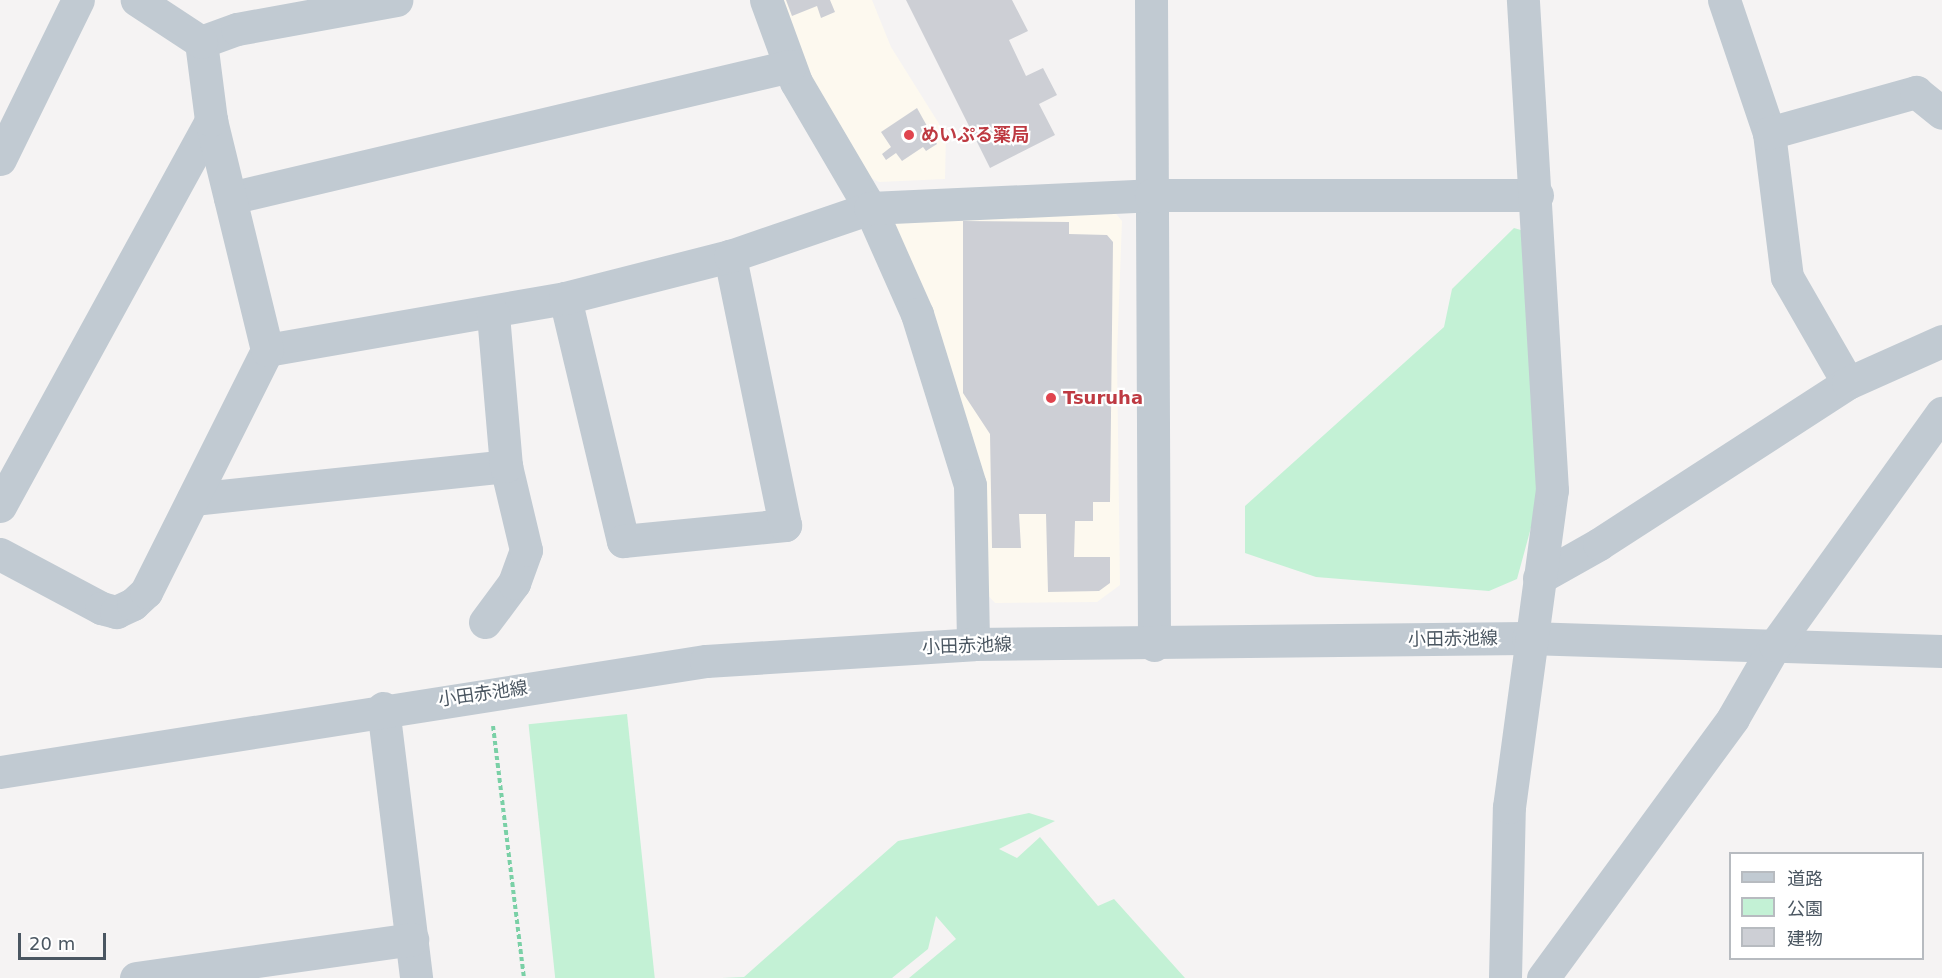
<!DOCTYPE html>
<html>
<head>
<meta charset="utf-8">
<style>
  body { margin:0 }
  #map { position:relative; width:1942px; height:978px; overflow:hidden; background:#f5f3f3; font-family:"DejaVu Sans","Noto Sans JP",sans-serif }
  div>[style] { position:absolute }
  .commercial>* { inset:0; background:#fdf9ef }
  .green>* { inset:0; background:#c3f1d5; transform-origin:0 0 }
  .building>* { inset:0; background:#cdcfd5 }
  .path>* { height:4px; margin-top:-2px; transform-origin:0; background:repeating-linear-gradient(90deg,#7ad0a6 0 4.5px,transparent 0 7.5px) }
  .minor>* { height:33px; margin:-16.5px; padding:0 16.5px; transform-origin:16.5px; border-radius:16.5px; background:#c1cad2 }
  .dots>* { width:16px; height:16px; translate:-50% -50%; box-sizing:border-box; border:3px solid #fff; border-radius:50% }
  span { translate:-50% -50%; white-space:nowrap; text-align:center; line-height:1.15; -webkit-text-stroke:4.5px #fff; paint-order:stroke }
  .health-label { font-size:18px; color:#be3a42; font-weight:700 }
  .left { translate:0 -50%; text-align:left }
  .street-label { font-size:18px; color:#4a5661 }
  .legend { position:absolute; left:1729px; top:852px; width:195px; height:108px; box-sizing:border-box; background:#fff; border:2px solid #b7bbc0; margin:0; padding:8px 10px; list-style:none; font-size:18px; color:#4a5661 }
  .legend li { display:flex; align-items:center; gap:12px; height:30px }
  .legend b { width:30px; border:2px solid #b7bbc0 }
  .scale { position:absolute; left:18px; top:933px; width:88px; height:27px; box-sizing:border-box; border:3px solid #4a5661; border-top:0; padding-left:8px; font-size:18px; line-height:21px; white-space:nowrap; color:#4a5661; -webkit-text-stroke:4px #fff; paint-order:stroke }
</style>
</head>
<body>
<div id="map">
  <div class="commercial">
    <i style="clip-path:polygon(775px 0,872px 0,891px 47px,946px 135px,945px 179px,879px 182px,863px 174px,802px 71px)"></i>
    <i style="clip-path:polygon(1112px 209px,1122px 221px,1117px 355px,1120px 585px,1097px 602px,995px 603px,984px 591px,893px 230px,899px 216px)"></i>
  </div>
  <div class="green">
    <i style="clip-path:polygon(1514px 228px,1535px 234px,1541px 491px,1517px 579px,1489px 591px,1316px 577px,1245px 553px,1245px 506px,1444px 327px,1452px 289px)"></i>
    <i style="left:627px;top:714px;width:266px;height:99px;rotate:84deg"></i>
    <i style="clip-path:polygon(1029px 813px,1055px 821px,999px 849px,1017px 858px,1040px 837px,1098px 906px,1114px 899px,1185px 978px,909px 978px,956px 939px,936px 916px,928px 949px,892px 978px,722px 978px,744px 977px,898px 841px)"></i>
  </div>
  <div class="building">
    <i style="clip-path:polygon(786px 0,830px 0,835px 12px,821px 18px,817px 6px,792px 16px)"></i>
    <i style="clip-path:polygon(906px 0,1012px 0,1028px 31px,1009px 40px,1026px 76px,1043px 68px,1057px 95px,1039px 104px,1055px 135px,990px 168px)"></i>
    <i style="clip-path:polygon(917px 108px,937px 144px,926px 151px,923px 147px,902px 161px,896px 153px,886px 160px,882px 154px,891px 147px,881px 132px)"></i>
    <i style="clip-path:polygon(963px 221px,1069px 222px,1069px 234px,1107px 235px,1113px 242px,1110px 502px,1093px 502px,1093px 521px,1075px 521px,1074px 557px,1110px 557px,1110px 583px,1099px 591px,1048px 592px,1046px 514px,1019px 514px,1021px 548px,992px 548px,990px 434px,963px 393px)"></i>
  </div>
  <div class="path">
    <i style="left:493px;top:726px;width:254px;rotate:83deg"></i>
  </div>
  <div class="minor">
    <i style="left:766px;top:0;width:87px;rotate:69.9deg"></i>
    <i style="left:796px;top:82px;width:146px;rotate:59.6deg"></i>
    <i style="left:870px;top:208px;width:116px;rotate:66.1deg"></i>
    <i style="left:917px;top:314px;width:179px;rotate:72.8deg"></i>
    <i style="left:970px;top:485px;width:159px;rotate:88.9deg"></i>
    <i style="left:1151px;top:0;width:645px;rotate:89.73deg"></i>
    <i style="left:1724px;top:0;width:140px;rotate:71.3deg"></i>
    <i style="left:1769px;top:133px;width:145px;rotate:82.9deg"></i>
    <i style="left:1787px;top:277px;width:122px;rotate:60.1deg"></i>
    <i style="left:201px;top:42px;width:38px;rotate:-20deg"></i>
    <i style="left:237px;top:29px;width:162px;rotate:-10.3deg"></i>
    <i style="left:1769px;top:133px;width:153px;rotate:-15.6deg"></i>
    <i style="left:1916px;top:92px;width:33px;rotate:39deg"></i>
    <i style="left:0;top:159px;width:177px;rotate:-63.9deg"></i>
    <i style="left:230px;top:198px;width:575px;rotate:-13.26deg"></i>
    <i style="left:565px;top:298px;width:250px;rotate:76.6deg"></i>
    <i style="left:623px;top:541px;width:163px;rotate:-5.6deg"></i>
    <i style="left:785px;top:525px;width:275px;rotate:-101.6deg"></i>
    <i style="left:267px;top:350px;width:303px;rotate:-9.9deg"></i>
    <i style="left:565px;top:298px;width:170px;rotate:-14.3deg"></i>
    <i style="left:730px;top:256px;width:148px;rotate:-18.9deg"></i>
    <i style="left:870px;top:208px;width:281px;rotate:-2.6deg"></i>
    <i style="left:1151px;top:195px;width:386px"></i>
    <i style="left:193px;top:499px;width:315px;rotate:-6deg"></i>
    <i style="left:0;top:506px;width:440px;rotate:-61.3deg"></i>
    <i style="left:0;top:554px;width:115px;rotate:28.1deg"></i>
    <i style="left:101px;top:608px;width:16px;rotate:15deg"></i>
    <i style="left:116px;top:612px;width:19px;rotate:-25deg"></i>
    <i style="left:133px;top:604px;width:18px;rotate:-43deg"></i>
    <i style="left:146px;top:592px;width:271px;rotate:-63.4deg"></i>
    <i style="left:267px;top:350px;width:237px;rotate:-103.7deg"></i>
    <i style="left:211px;top:120px;width:79px;rotate:-97.3deg"></i>
    <i style="left:201px;top:42px;width:77px;rotate:-146.7deg"></i>
    <i style="left:1539px;top:578px;width:69px;rotate:-29.5deg"></i>
    <i style="left:1599px;top:544px;width:297px;rotate:-32.9deg"></i>
    <i style="left:1848px;top:383px;width:103px;rotate:-24.1deg"></i>
    <i style="left:485px;top:622px;width:49px;rotate:-53.4deg"></i>
    <i style="left:514px;top:583px;width:35px;rotate:-70deg"></i>
    <i style="left:526px;top:550px;width:86px;rotate:-103.4deg"></i>
    <i style="left:506px;top:466px;width:153px;rotate:-94.9deg"></i>
    <i style="left:383px;top:708px;width:272px;rotate:83deg"></i>
    <i style="left:0;top:772px;width:715px;rotate:-8.94deg"></i>
    <i style="left:706px;top:661px;width:268px;rotate:-3.6deg"></i>
    <i style="left:973px;top:644px;width:555px;rotate:-0.62deg"></i>
    <i style="left:1528px;top:638px;width:414px;rotate:1.8deg"></i>
    <i style="left:136px;top:978px;width:279px;rotate:-8deg"></i>
    <i style="left:1505px;top:978px;width:171px;rotate:-88.7deg"></i>
    <i style="left:1509px;top:807px;width:320px;rotate:-82.3deg"></i>
    <i style="left:1552px;top:490px;width:491px;rotate:-93.4deg"></i>
    <i style="left:1543px;top:978px;width:322px;rotate:-53.8deg"></i>
    <i style="left:1733px;top:718px;width:84px;rotate:-60.1deg"></i>
    <i style="left:1775px;top:645px;width:286px;rotate:-54.3deg"></i>
  </div>
  <div class="dots">
    <i style="left:909px;top:135px;background:#e0444e"></i>
    <i style="left:1051px;top:398px;background:#e0444e"></i>
  </div>
  <div class="health-label">
    <span class="left" style="left:921px;top:135px">めいぷる薬局</span>
    <span class="left" style="left:1063px;top:398px">Tsuruha</span>
  </div>
  <div class="street-label">
    <span style="left:1453px;top:639px;rotate:-1deg">小田赤池線</span>
    <span style="left:967px;top:646px;rotate:-2deg">小田赤池線</span>
    <span style="left:483px;top:694px;rotate:-8deg">小田赤池線</span>
  </div>
  <ul class="legend">
  <li><b style="height:8px;background:#c1cad2"></b>道路</li>
  <li><b style="height:16px;background:#c3f1d5"></b>公園</li>
  <li><b style="height:16px;background:#cdcfd5"></b>建物</li>
  </ul>
  <div class="scale">20 m</div>
</div>
</body>
</html>
